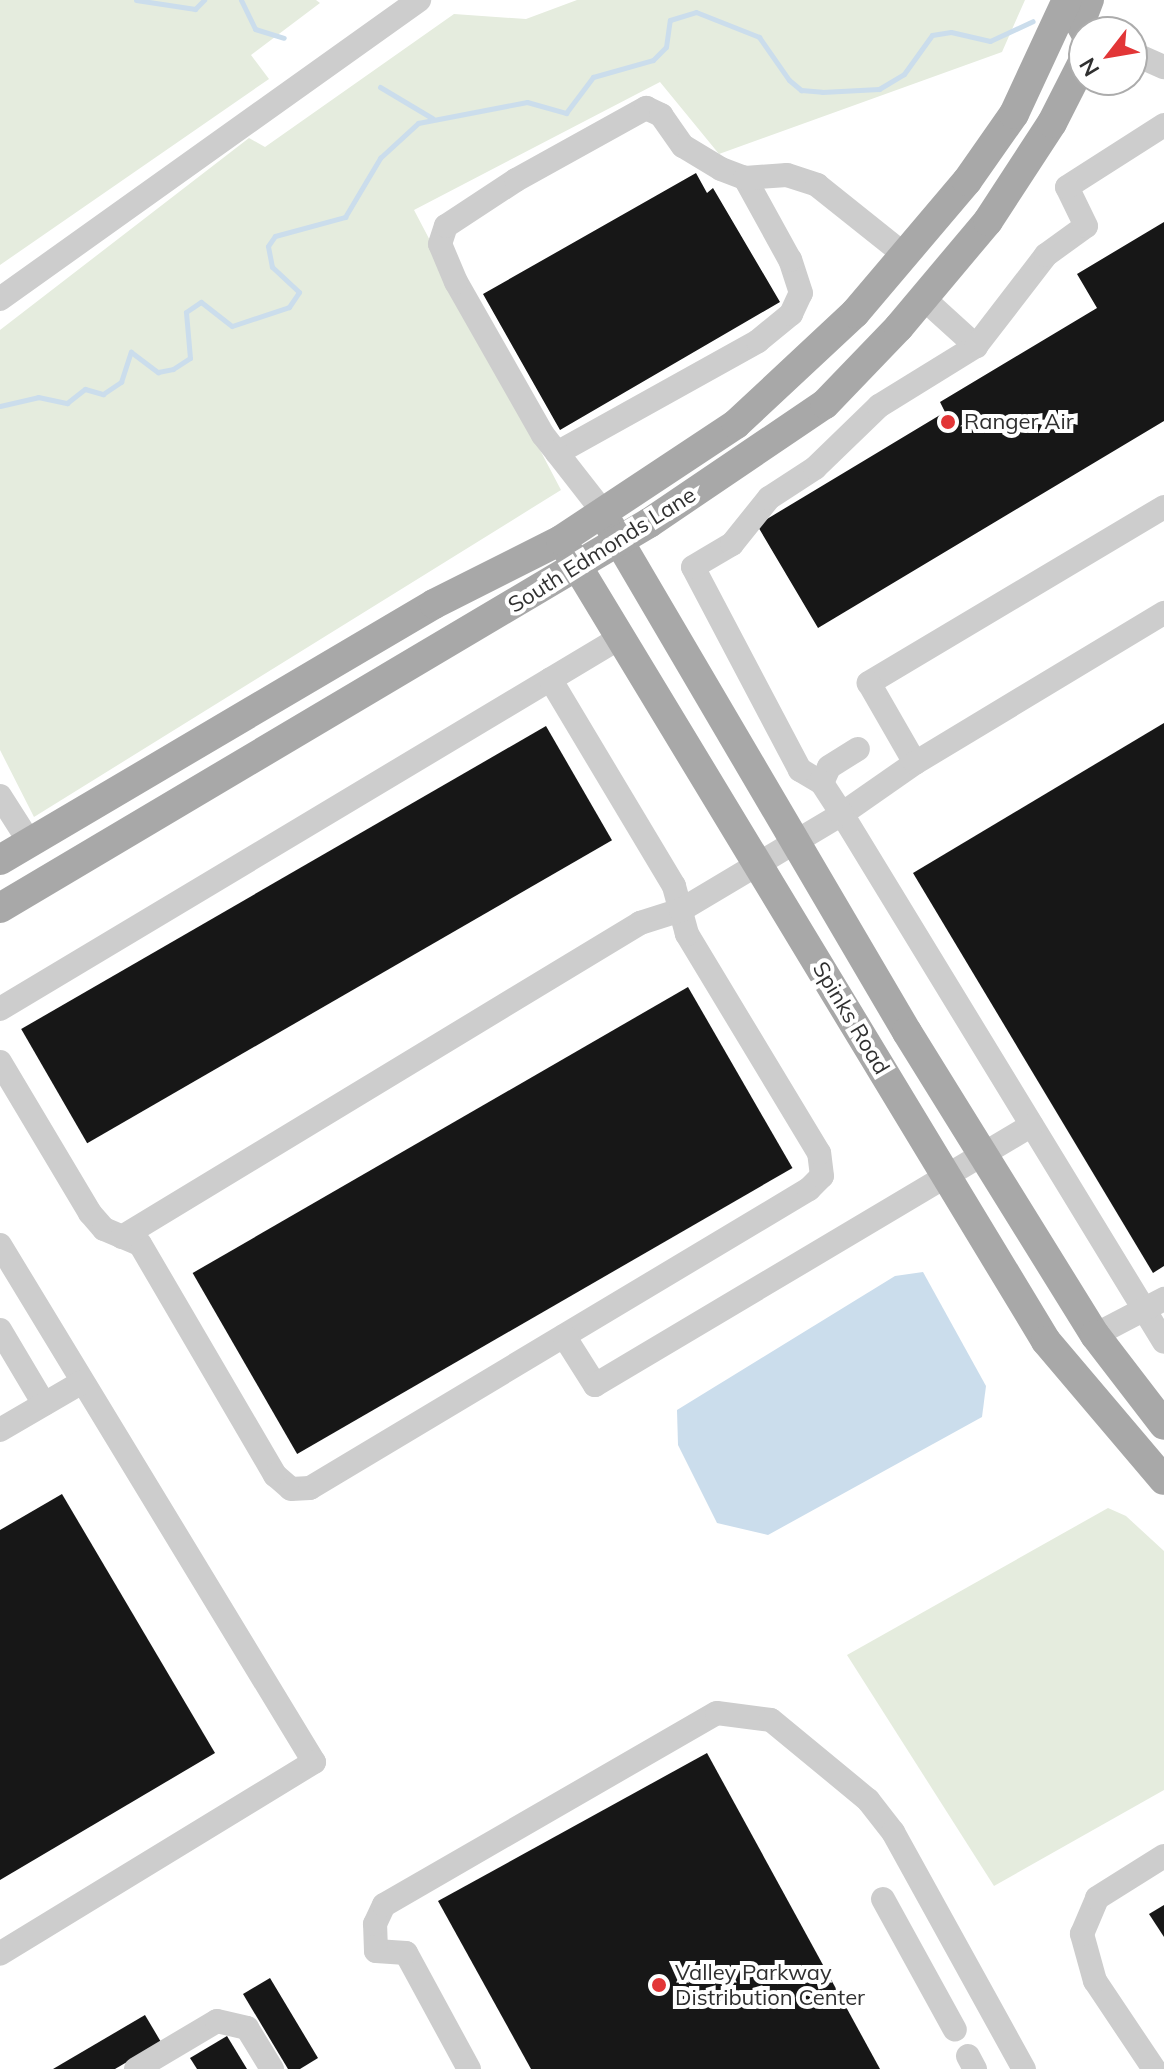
<!DOCTYPE html>
<html>
<head>
<meta charset="utf-8">
<style>
  body { margin:0 }
  #map { position:relative; width:1164px; height:2069px; overflow:hidden; background:#fff; font-family:Mulish,sans-serif }
  div>[style] { position:absolute }
  .green>* { inset:0; background:#e5ecde }
  .water>* { inset:0; background:#cbddec }
  .stream>* { height:5px; margin:-2.5px; padding:0 2.5px; transform-origin:2.5px; border-radius:2.5px; background:#cbddec }
  .building>* { inset:0; background:#171717; transform-origin:0 0 }
  .minor>* { height:24px; margin:-12px; padding:0 12px; transform-origin:12px; border-radius:12px; background:#cdcdcd }
  .major>* { height:30px; margin:-15px; padding:0 15px; transform-origin:15px; border-radius:15px; background:#a8a8a8 }
  .dots>* { width:22px; height:22px; translate:-50% -50%; box-sizing:border-box; border:4px solid #fff; border-radius:50% }
  span { translate:-50% -50%; white-space:nowrap; text-align:center; line-height:1.15; -webkit-text-stroke:8px #fff; paint-order:stroke }
  .poi-label { font-size:22px; color:#303030 }
  .left { translate:0 -50%; text-align:left }
  .street-label { font-size:22px; color:#303030 }
  .north { position:absolute; left:1068px; top:16px; width:80px; height:80px; box-sizing:border-box; background:#fff; border:2px solid #acacac; border-radius:50%; rotate:239deg; font-size:22px; font-weight:700; line-height:32px; text-align:center; color:#303030 }
  .north::after { content:''; display:block; margin:auto; width:28px; height:36px; background:#e23637; clip-path:polygon(50% 0,100% 100%,50% 72%,0 100%) }
</style>
</head>
<body>
<div id="map">
  <div class="green">
    <i style="clip-path:polygon(0 0,316px 0,320px 3px,251px 55px,269px 79px,0 265px)"></i>
    <i style="clip-path:polygon(577px 0,1025px 0,1002px 52px,719px 154px,660px 82px,414px 210px,561px 490px,34px 817px,0 750px,0 330px,249px 138px,265px 147px,454px 14px,526px 19px)"></i>
    <i style="clip-path:polygon(1108px 1508px,1126px 1516px,1164px 1551px,1164px 1790px,994px 1886px,847px 1655px)"></i>
  </div>
  <div class="water">
    <i style="clip-path:polygon(923px 1272px,986px 1386px,982px 1417px,768px 1535px,717px 1523px,678px 1445px,677px 1410px,895px 1276px)"></i>
  </div>
  <div class="stream">
    <i style="left:136px;top:0;width:60px;rotate:8.7deg"></i>
    <i style="left:195px;top:9px;width:13px;rotate:-45deg"></i>
    <i style="left:241px;top:0;width:32px;rotate:64deg"></i>
    <i style="left:255px;top:29px;width:30px;rotate:17deg"></i>
    <i style="left:380px;top:87px;width:61px;rotate:30.8deg"></i>
    <i style="left:0;top:406px;width:39px;rotate:-13deg"></i>
    <i style="left:38px;top:397px;width:30px;rotate:12deg"></i>
    <i style="left:67px;top:403px;width:23px;rotate:-38deg"></i>
    <i style="left:85px;top:389px;width:19px;rotate:16deg"></i>
    <i style="left:103px;top:394px;width:22px;rotate:-34deg"></i>
    <i style="left:121px;top:382px;width:32px;rotate:-72deg"></i>
    <i style="left:131px;top:352px;width:34px;rotate:37deg"></i>
    <i style="left:158px;top:372px;width:15px;rotate:-11deg"></i>
    <i style="left:173px;top:369px;width:20px;rotate:-33deg"></i>
    <i style="left:190px;top:358px;width:46px;rotate:-95deg"></i>
    <i style="left:186px;top:312px;width:18px;rotate:-34deg"></i>
    <i style="left:201px;top:302px;width:39px;rotate:38deg"></i>
    <i style="left:232px;top:326px;width:60px;rotate:-18.4deg"></i>
    <i style="left:289px;top:307px;width:18px;rotate:-56deg"></i>
    <i style="left:299px;top:292px;width:37px;rotate:-137deg"></i>
    <i style="left:272px;top:267px;width:21px;rotate:-101deg"></i>
    <i style="left:268px;top:246px;width:12px;rotate:-55deg"></i>
    <i style="left:275px;top:236px;width:73px;rotate:-15.2deg"></i>
    <i style="left:345px;top:217px;width:69px;rotate:-59.3deg"></i>
    <i style="left:380px;top:158px;width:52px;rotate:-42.6deg"></i>
    <i style="left:418px;top:123px;width:111px;rotate:-10.9deg"></i>
    <i style="left:527px;top:102px;width:41px;rotate:15.8deg"></i>
    <i style="left:566px;top:113px;width:45px;rotate:-53.1deg"></i>
    <i style="left:593px;top:77px;width:62px;rotate:-15.8deg"></i>
    <i style="left:653px;top:60px;width:18px;rotate:-45deg"></i>
    <i style="left:666px;top:47px;width:27px;rotate:-82deg"></i>
    <i style="left:670px;top:20px;width:27px;rotate:-17deg"></i>
    <i style="left:696px;top:12px;width:68px;rotate:21.6deg"></i>
    <i style="left:759px;top:37px;width:52px;rotate:55.1deg"></i>
    <i style="left:789px;top:80px;width:16px;rotate:40deg"></i>
    <i style="left:801px;top:90px;width:21px;rotate:5deg"></i>
    <i style="left:822px;top:92px;width:57px;rotate:-3deg"></i>
    <i style="left:879px;top:89px;width:29px;rotate:-31deg"></i>
    <i style="left:904px;top:74px;width:48px;rotate:-54.3deg"></i>
    <i style="left:932px;top:35px;width:19px;rotate:-9deg"></i>
    <i style="left:951px;top:32px;width:40px;rotate:13deg"></i>
    <i style="left:990px;top:41px;width:47px;rotate:-24.9deg"></i>
  </div>
  <div class="building">
    <i style="clip-path:polygon(696px 173px,707px 193px,713px 188px,780px 302px,560px 430px,483px 294px)"></i>
    <i style="clip-path:polygon(1164px 222px,1164px 421px,818px 628px,757px 525px,945px 412px,940px 402px,1097px 308px,1077px 274px)"></i>
    <i style="clip-path:polygon(1164px 723px,1164px 1266px,1153px 1273px,913px 873px)"></i>
    <i style="left:546px;top:726px;width:132px;height:606px;rotate:60deg"></i>
    <i style="left:688px;top:987px;width:209px;height:572px;rotate:60deg"></i>
    <i style="clip-path:polygon(62px 1494px,215px 1753px,0 1880px,0 1530px)"></i>
    <i style="clip-path:polygon(707px 1753px,880px 2069px,531px 2069px,438px 1901px)"></i>
    <i style="clip-path:polygon(1164px 1905px,1164px 1937px,1149px 1914px)"></i>
    <i style="clip-path:polygon(270px 1978px,318px 2058px,300px 2069px,288px 2069px,243px 1994px)"></i>
    <i style="clip-path:polygon(145px 2015px,161px 2042px,115px 2069px,53px 2069px)"></i>
    <i style="clip-path:polygon(227px 2036px,247px 2069px,197px 2069px,190px 2058px)"></i>
  </div>
  <div class="minor">
    <i style="left:1132px;top:53px;width:35px;rotate:24deg"></i>
    <i style="left:923px;top:298px;width:72px;rotate:42.2deg"></i>
    <i style="left:0;top:299px;width:515px;rotate:-35.51deg"></i>
    <i style="left:557px;top:453px;width:230px;rotate:-29.1deg"></i>
    <i style="left:758px;top:341px;width:43px;rotate:-39.3deg"></i>
    <i style="left:791px;top:314px;width:23px;rotate:-65deg"></i>
    <i style="left:801px;top:293px;width:35px;rotate:-108deg"></i>
    <i style="left:790px;top:260px;width:94px;rotate:-118.8deg"></i>
    <i style="left:1164px;top:507px;width:344px;rotate:149.2deg"></i>
    <i style="left:869px;top:683px;width:92px;rotate:60.1deg"></i>
    <i style="left:915px;top:763px;width:89px;rotate:145.1deg"></i>
    <i style="left:842px;top:814px;width:618px;rotate:58.62deg"></i>
    <i style="left:604px;top:513px;width:99px;rotate:-128deg"></i>
    <i style="left:543px;top:435px;width:176px;rotate:-119.6deg"></i>
    <i style="left:456px;top:282px;width:41px;rotate:-112.8deg"></i>
    <i style="left:440px;top:244px;width:19px;rotate:-72deg"></i>
    <i style="left:446px;top:226px;width:84px;rotate:-33.3deg"></i>
    <i style="left:516px;top:180px;width:149px;rotate:-29deg"></i>
    <i style="left:646px;top:108px;width:17px;rotate:25deg"></i>
    <i style="left:661px;top:115px;width:38px;rotate:55deg"></i>
    <i style="left:683px;top:146px;width:44px;rotate:31.2deg"></i>
    <i style="left:721px;top:169px;width:26px;rotate:21deg"></i>
    <i style="left:745px;top:178px;width:42px;rotate:-4.1deg"></i>
    <i style="left:787px;top:175px;width:32px;rotate:18deg"></i>
    <i style="left:817px;top:185px;width:114px;rotate:38.6deg"></i>
    <i style="left:915px;top:763px;width:291px;rotate:-31.1deg"></i>
    <i style="left:822px;top:783px;width:17px;rotate:-66deg"></i>
    <i style="left:829px;top:767px;width:34px;rotate:-32deg"></i>
    <i style="left:0;top:796px;width:56px;rotate:57.4deg"></i>
    <i style="left:0;top:1009px;width:724px;rotate:-30.92deg"></i>
    <i style="left:0;top:1062px;width:176px;rotate:59.2deg"></i>
    <i style="left:90px;top:1213px;width:21px;rotate:49deg"></i>
    <i style="left:104px;top:1229px;width:39px;rotate:23deg"></i>
    <i style="left:140px;top:1244px;width:268px;rotate:59.7deg"></i>
    <i style="left:275px;top:1475px;width:21px;rotate:41deg"></i>
    <i style="left:291px;top:1489px;width:19px;rotate:-3deg"></i>
    <i style="left:310px;top:1488px;width:582px;rotate:-30.93deg"></i>
    <i style="left:809px;top:1189px;width:18px;rotate:-45deg"></i>
    <i style="left:822px;top:1176px;width:23px;rotate:-97deg"></i>
    <i style="left:819px;top:1153px;width:256px;rotate:-121.1deg"></i>
    <i style="left:687px;top:934px;width:50px;rotate:-105.2deg"></i>
    <i style="left:674px;top:886px;width:241px;rotate:-120.9deg"></i>
    <i style="left:122px;top:1237px;width:606px;rotate:-31.22deg"></i>
    <i style="left:640px;top:923px;width:43px;rotate:-17.6deg"></i>
    <i style="left:681px;top:910px;width:187px;rotate:-30.8deg"></i>
    <i style="left:842px;top:814px;width:37px;rotate:-123deg"></i>
    <i style="left:822px;top:783px;width:26px;rotate:-149deg"></i>
    <i style="left:800px;top:770px;width:229px;rotate:-117.8deg"></i>
    <i style="left:693px;top:567px;width:45px;rotate:-30.5deg"></i>
    <i style="left:732px;top:544px;width:59px;rotate:-51.2deg"></i>
    <i style="left:769px;top:498px;width:55px;rotate:-33.1deg"></i>
    <i style="left:815px;top:468px;width:89px;rotate:-44.1deg"></i>
    <i style="left:879px;top:406px;width:114px;rotate:-31.7deg"></i>
    <i style="left:976px;top:346px;width:115px;rotate:-52.4deg"></i>
    <i style="left:1046px;top:255px;width:49px;rotate:-35.9deg"></i>
    <i style="left:1086px;top:226px;width:43px;rotate:-116deg"></i>
    <i style="left:1067px;top:187px;width:115px;rotate:-32.6deg"></i>
    <i style="left:0;top:1245px;width:605px;rotate:58.73deg"></i>
    <i style="left:314px;top:1762px;width:368px;rotate:148.6deg"></i>
    <i style="left:0;top:1330px;width:86px;rotate:59.3deg"></i>
    <i style="left:1095px;top:1335px;width:78px;rotate:-27.6deg"></i>
    <i style="left:564px;top:1336px;width:58px;rotate:57.7deg"></i>
    <i style="left:595px;top:1385px;width:508px;rotate:-30.75deg"></i>
    <i style="left:0;top:1430px;width:95px;rotate:-30.3deg"></i>
    <i style="left:883px;top:1899px;width:149px;rotate:61.2deg"></i>
    <i style="left:968px;top:2056px;width:15px;rotate:62deg"></i>
    <i style="left:136px;top:2069px;width:94px;rotate:-30.7deg"></i>
    <i style="left:217px;top:2021px;width:31px;rotate:13deg"></i>
    <i style="left:247px;top:2028px;width:48px;rotate:58.6deg"></i>
    <i style="left:469px;top:2069px;width:132px;rotate:-118.5deg"></i>
    <i style="left:406px;top:1953px;width:30px;rotate:-176deg"></i>
    <i style="left:376px;top:1951px;width:27px;rotate:-92deg"></i>
    <i style="left:375px;top:1924px;width:21px;rotate:-65deg"></i>
    <i style="left:384px;top:1905px;width:384px;rotate:-30deg"></i>
    <i style="left:717px;top:1713px;width:54px;rotate:7.4deg"></i>
    <i style="left:771px;top:1720px;width:126px;rotate:39.5deg"></i>
    <i style="left:868px;top:1800px;width:41px;rotate:52deg"></i>
    <i style="left:893px;top:1832px;width:271px;rotate:61.1deg"></i>
    <i style="left:1154px;top:2069px;width:106px;rotate:-123.8deg"></i>
    <i style="left:1095px;top:1981px;width:49px;rotate:-105.5deg"></i>
    <i style="left:1082px;top:1934px;width:39px;rotate:-67deg"></i>
    <i style="left:1097px;top:1898px;width:79px;rotate:-32.1deg"></i>
  </div>
  <div class="major">
    <i style="left:1085px;top:32px;width:10px;rotate:-119deg"></i>
    <i style="left:1080px;top:23px;width:25px;rotate:-69deg"></i>
    <i style="left:610px;top:526px;width:587px;rotate:59.59deg"></i>
    <i style="left:907px;top:1032px;width:357px;rotate:58.2deg"></i>
    <i style="left:1095px;top:1335px;width:113px;rotate:52.5deg"></i>
    <i style="left:568px;top:551px;width:923px;rotate:58.82deg"></i>
    <i style="left:1046px;top:1341px;width:182px;rotate:49.7deg"></i>
    <i style="left:0;top:860px;width:504px;rotate:-30.53deg"></i>
    <i style="left:434px;top:604px;width:142px;rotate:-26.7deg"></i>
    <i style="left:561px;top:540px;width:210px;rotate:-33.5deg"></i>
    <i style="left:736px;top:424px;width:163px;rotate:-43deg"></i>
    <i style="left:855px;top:313px;width:173px;rotate:-49.7deg"></i>
    <i style="left:967px;top:181px;width:82px;rotate:-55deg"></i>
    <i style="left:1014px;top:114px;width:126px;rotate:-65.1deg"></i>
    <i style="left:0;top:908px;width:755px;rotate:-30.68deg"></i>
    <i style="left:649px;top:523px;width:212px;rotate:-34.1deg"></i>
    <i style="left:825px;top:404px;width:107px;rotate:-46.1deg"></i>
    <i style="left:899px;top:327px;width:138px;rotate:-50deg"></i>
    <i style="left:988px;top:221px;width:117px;rotate:-56.9deg"></i>
    <i style="left:1052px;top:123px;width:71px;rotate:-63.1deg"></i>
  </div>
  <div class="dots">
    <i style="left:948px;top:422px;background:#e23637"></i>
    <i style="left:659px;top:1985px;background:#e23637"></i>
  </div>
  <div class="poi-label">
    <span class="left" style="left:964px;top:422px">Ranger Air</span>
    <span class="left" style="left:675px;top:1985px">Valley Parkway<br>Distribution Center</span>
  </div>
  <div class="street-label">
    <span style="left:602px;top:550px;rotate:-32deg">South Edmonds Lane</span>
    <span style="left:851px;top:1018px;rotate:59deg">Spinks Road</span>
  </div>
  <div class="north">N</div>
</div>
</body>
</html>
